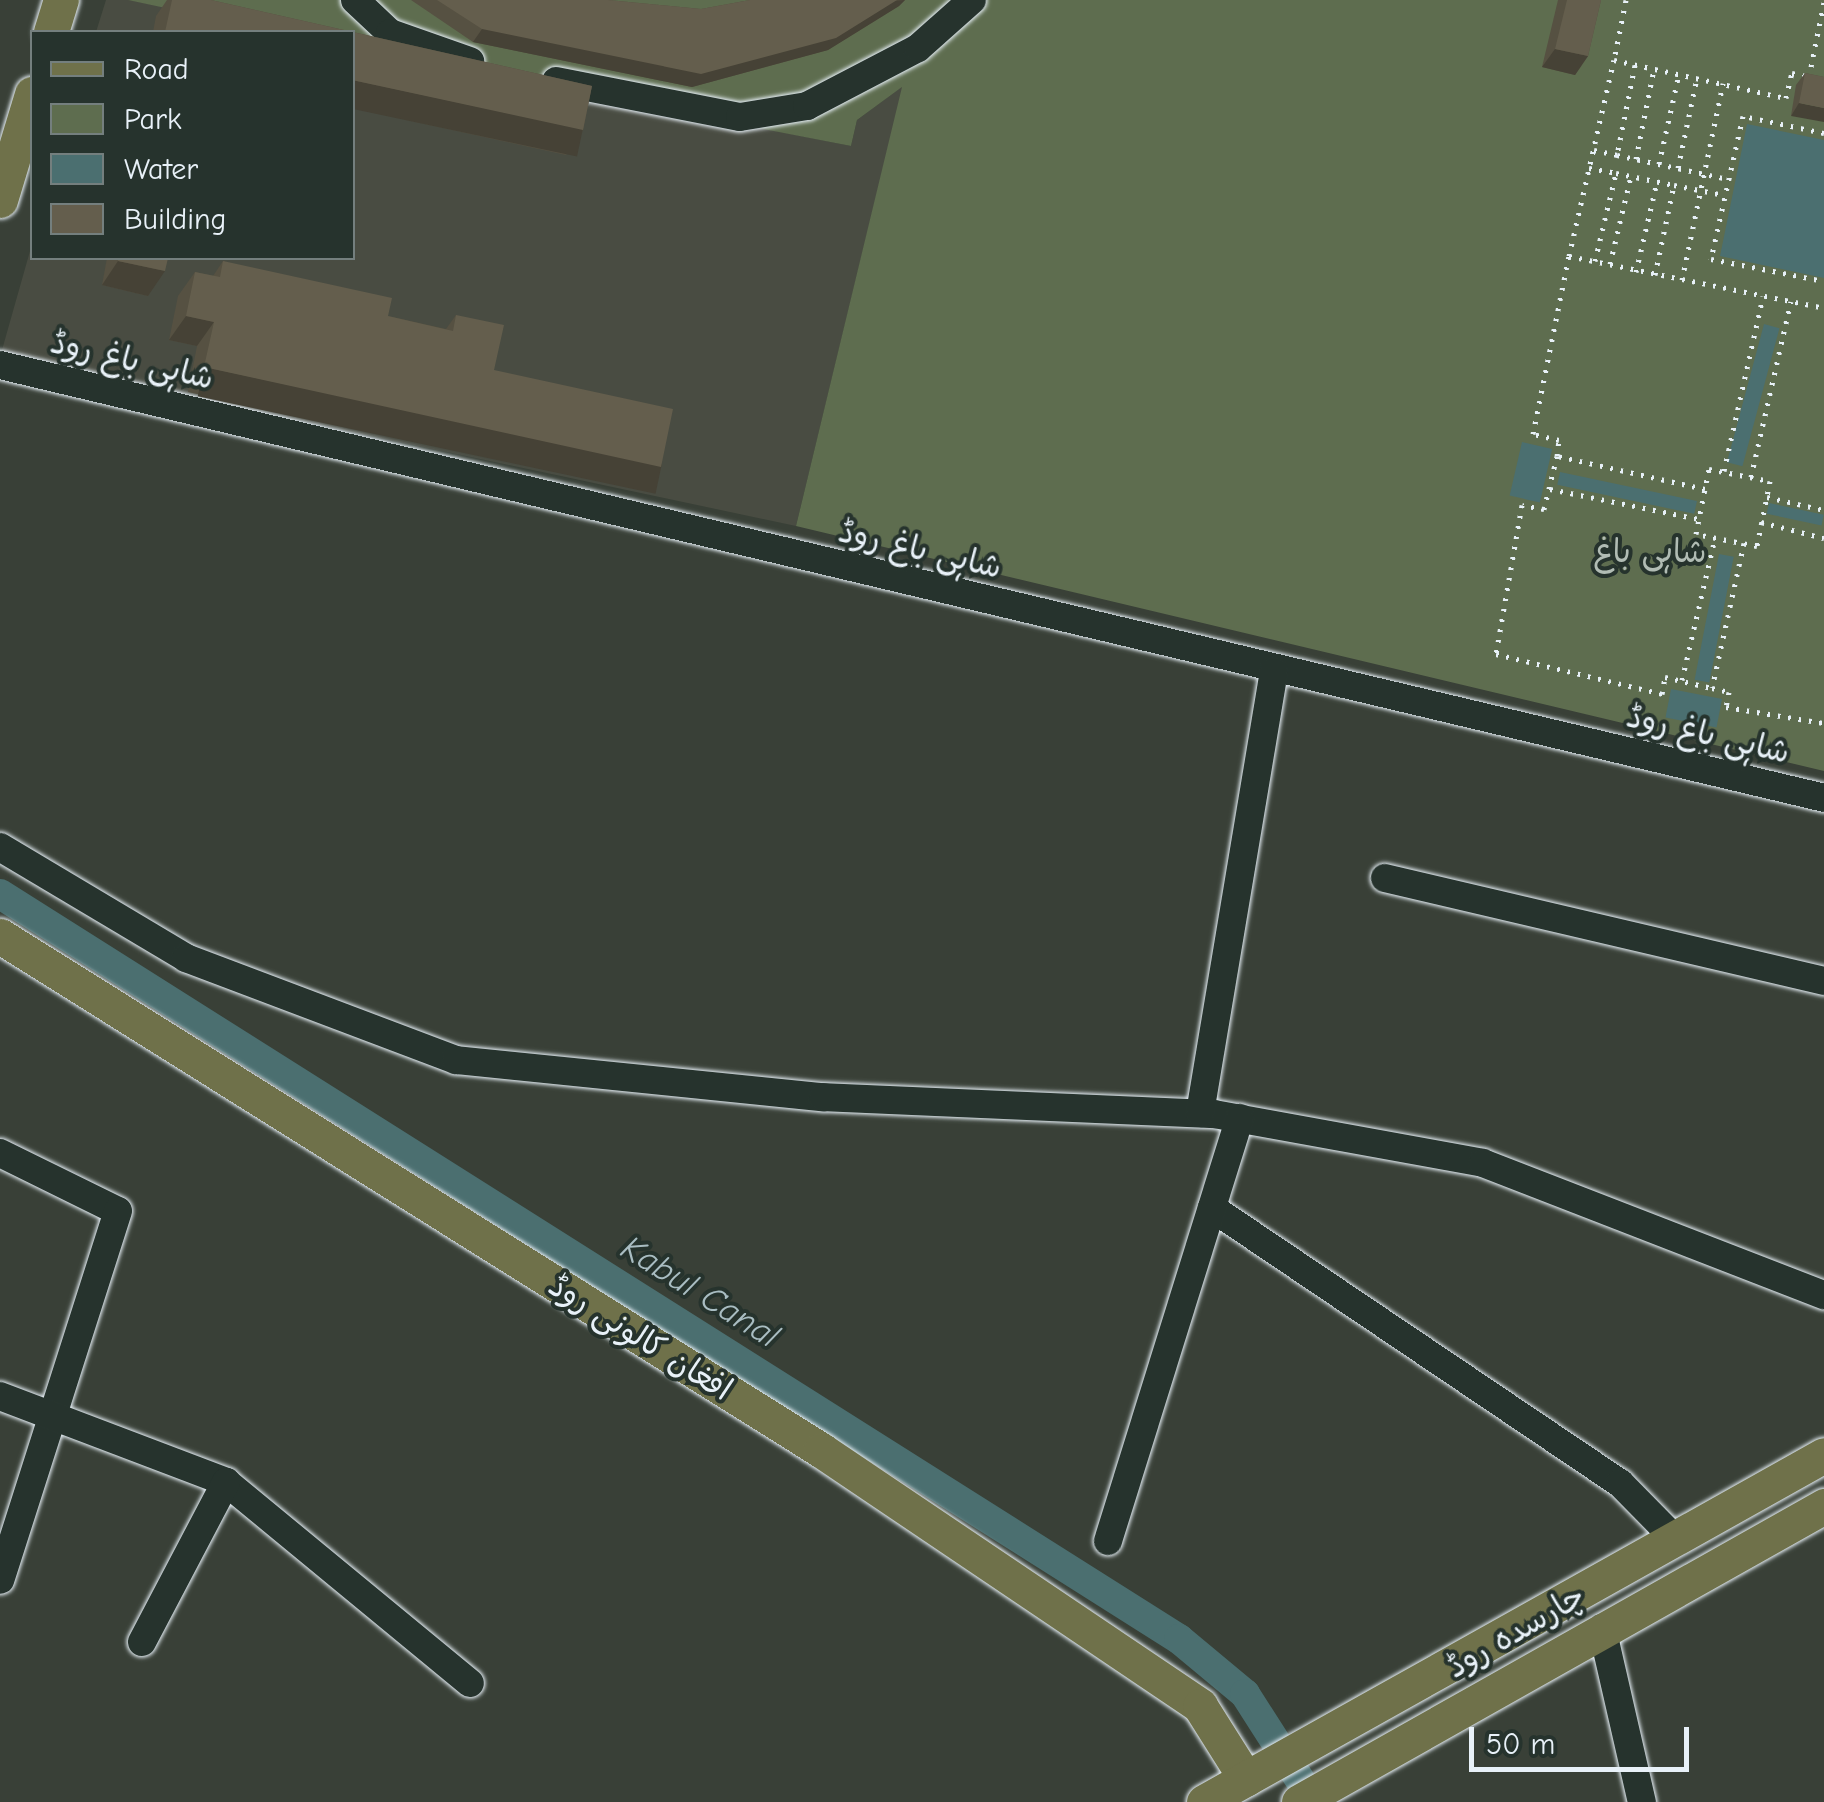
<!DOCTYPE html>
<html>
<head>
<meta charset="utf-8">
<style>
  body { margin:0 }
  #map { position:relative; width:1824px; height:1802px; overflow:hidden; background:#394037; font-family:"Comic Neue","Playpen Sans Arabic",sans-serif }
  div>[style] { position:absolute }
  .built>* { inset:0; background:#494c42 }
  .green>* { inset:0; background:#5e6d4f }
  .water>* { inset:0; background:#4b6f70; transform-origin:0 0 }
  .canal>* { height:30px; margin:-15px; padding:0 15px; transform-origin:15px; border-radius:15px; background:#4b6f70 }
  .path>* { height:5px; margin-top:-2.5px; transform-origin:0; background:repeating-linear-gradient(90deg,#e8f1f8 0 2.5px,transparent 0 10.5px) }
  .roads { filter:drop-shadow(0 0 2px #e8f1f8) drop-shadow(0 0 2px #e8f1f8) }
  .minor>* { height:28px; margin:-14px; padding:0 14px; transform-origin:14px; border-radius:14px; background:#26332d }
  .major>* { height:35px; margin:-17.5px; padding:0 17.5px; transform-origin:17.5px; border-radius:17.5px; background:#6f714a }
  .wall>* { inset:0; background:#565142 }
  .shaded-wall>* { inset:0; background:#464236; transform-origin:0 0 }
  .building>* { inset:0; background:#645e4d }
  span { translate:-50% -50%; white-space:nowrap; text-align:center; line-height:1.15; -webkit-text-stroke:8px #26332d; paint-order:stroke }
  .street-label { font-size:32px; color:#e8f1f8 }
  .park-label { font-size:32px; color:#b1bcb4 }
  .water-label { font-size:35px; color:#a9bdc2; font-style:italic }
  .legend { position:absolute; left:30px; top:30px; width:325px; height:230px; box-sizing:border-box; background:#26332d; border:2px solid #747f7e; margin:0; padding:12px 18px; list-style:none; font-size:30px; color:#e8f1f8 }
  .legend li { display:flex; align-items:center; gap:20px; height:50px }
  .legend b { width:50px; border:2px solid #747f7e }
  .scale { position:absolute; left:1469px; top:1727px; width:220px; height:45px; box-sizing:border-box; border:5px solid #e8f1f8; border-top:0; padding-left:12px; font-size:30px; line-height:35px; white-space:nowrap; color:#e8f1f8; -webkit-text-stroke:8px #26332d; paint-order:stroke }
</style>
</head>
<body>
<div id="map">
  <div class="built">
    <i style="clip-path:polygon(106px 0,129px 0,289px 32px,96px 32px)"></i>
    <i style="clip-path:polygon(353px 45px,851px 146px,857px 120px,903px 86px,796px 526px,0 357px,32px 244px,32px 258px,352px 258px)"></i>
  </div>
  <div class="green">
    <i style="clip-path:polygon(128px 0,1824px 0,1824px 771px,796px 526px,902px 87px,857px 120px,851px 146px,388px 56px,352px 32px,279px 32px)"></i>
  </div>
  <div class="water">
    <i style="clip-path:polygon(1747px 124px,1824px 140px,1824px 278px,1720px 256px)"></i>
    <i style="left:1764px;top:324px;width:16px;height:143px;rotate:15deg"></i>
    <i style="left:1522px;top:442px;width:31px;height:55px;rotate:13deg"></i>
    <i style="left:1560px;top:472px;width:140px;height:13px;rotate:12deg"></i>
    <i style="left:1769px;top:503px;width:56px;height:11px;rotate:12deg"></i>
    <i style="left:1719px;top:554px;width:15px;height:128px;rotate:11deg"></i>
    <i style="left:1671px;top:689px;width:52px;height:29px;rotate:11deg"></i>
  </div>
  <div class="canal">
    <i style="left:0;top:894px;width:1395px;rotate:32.29deg"></i>
    <i style="left:1179px;top:1639px;width:86px;rotate:39.8deg"></i>
    <i style="left:1245px;top:1694px;width:128px;rotate:57.4deg"></i>
  </div>
  <div class="path">
    <i style="left:1626px;top:0;width:61px;rotate:101.3deg"></i>
    <i style="left:1614px;top:60px;width:176px;rotate:12.5deg"></i>
    <i style="left:1786px;top:98px;width:26px;rotate:-77deg"></i>
    <i style="left:1792px;top:73px;width:14px;rotate:12deg"></i>
    <i style="left:1635px;top:65px;width:92px;rotate:101.3deg"></i>
    <i style="left:1617px;top:155px;width:114px;rotate:12.2deg"></i>
    <i style="left:1809px;top:77px;width:76px;rotate:-78.7deg"></i>
    <i style="left:1824px;top:133px;width:83px;rotate:-168.1deg"></i>
    <i style="left:1743px;top:116px;width:147px;rotate:102.6deg"></i>
    <i style="left:1711px;top:259px;width:115px;rotate:11deg"></i>
    <i style="left:1594px;top:150px;width:24px;rotate:12deg"></i>
    <i style="left:1636px;top:159px;width:92px;rotate:-78.7deg"></i>
    <i style="left:1659px;top:164px;width:92px;rotate:-77.5deg"></i>
    <i style="left:1589px;top:168px;width:27px;rotate:10deg"></i>
    <i style="left:1678px;top:168px;width:92px;rotate:-78.1deg"></i>
    <i style="left:1569px;top:256px;width:201px;rotate:-77.1deg"></i>
    <i style="left:1595px;top:261px;width:90px;rotate:-76.6deg"></i>
    <i style="left:1616px;top:173px;width:59px;rotate:11.7deg"></i>
    <i style="left:1610px;top:264px;width:90px;rotate:-76.6deg"></i>
    <i style="left:1636px;top:272px;width:92px;rotate:-76.9deg"></i>
    <i style="left:1655px;top:275px;width:92px;rotate:-78.1deg"></i>
    <i style="left:1674px;top:185px;width:51px;rotate:11.3deg"></i>
    <i style="left:1682px;top:280px;width:201px;rotate:-78.2deg"></i>
    <i style="left:1557px;top:456px;width:16px;rotate:-83deg"></i>
    <i style="left:1559px;top:440px;width:27px;rotate:-167deg"></i>
    <i style="left:1533px;top:434px;width:182px;rotate:-78.6deg"></i>
    <i style="left:1569px;top:256px;width:260px;rotate:11.5deg"></i>
    <i style="left:1709px;top:469px;width:62px;rotate:11.1deg"></i>
    <i style="left:1770px;top:481px;width:66px;rotate:101.3deg"></i>
    <i style="left:1757px;top:546px;width:62px;rotate:-168.9deg"></i>
    <i style="left:1696px;top:534px;width:66px;rotate:-78.7deg"></i>
    <i style="left:1724px;top:471px;width:179px;rotate:-77.4deg"></i>
    <i style="left:1751px;top:477px;width:180px;rotate:-77.2deg"></i>
    <i style="left:1550px;top:489px;width:152px;rotate:11.4deg"></i>
    <i style="left:1705px;top:489px;width:152px;rotate:-167.4deg"></i>
    <i style="left:1557px;top:456px;width:55px;rotate:103.8deg"></i>
    <i style="left:1544px;top:509px;width:22px;rotate:-170deg"></i>
    <i style="left:1522px;top:505px;width:151px;rotate:99.9deg"></i>
    <i style="left:1496px;top:654px;width:171px;rotate:13.5deg"></i>
    <i style="left:1662px;top:694px;width:17px;rotate:-80deg"></i>
    <i style="left:1665px;top:677px;width:48px;rotate:13.2deg"></i>
    <i style="left:1767px;top:497px;width:58px;rotate:12.8deg"></i>
    <i style="left:1761px;top:522px;width:65px;rotate:14.3deg"></i>
    <i style="left:1744px;top:543px;width:148px;rotate:102.4deg"></i>
    <i style="left:1712px;top:688px;width:17px;rotate:13deg"></i>
    <i style="left:1729px;top:692px;width:15px;rotate:101deg"></i>
    <i style="left:1726px;top:707px;width:99px;rotate:9.3deg"></i>
    <i style="left:1682px;top:680px;width:146px;rotate:-76.9deg"></i>
  </div>
  <div class="roads">
    <div class="minor">
      <i style="left:355px;top:0;width:48px;rotate:43.3deg"></i>
      <i style="left:390px;top:33px;width:85px;rotate:19.3deg"></i>
      <i style="left:556px;top:81px;width:187px;rotate:11.1deg"></i>
      <i style="left:740px;top:117px;width:68px;rotate:-9.3deg"></i>
      <i style="left:807px;top:106px;width:125px;rotate:-27.6deg"></i>
      <i style="left:918px;top:48px;width:72px;rotate:-41.6deg"></i>
      <i style="left:0;top:365px;width:1875px;rotate:13.35deg"></i>
      <i style="left:0;top:847px;width:217px;rotate:30.8deg"></i>
      <i style="left:186px;top:958px;width:289px;rotate:20.7deg"></i>
      <i style="left:456px;top:1060px;width:369px;rotate:5.8deg"></i>
      <i style="left:823px;top:1097px;width:391px;rotate:2.5deg"></i>
      <i style="left:1214px;top:1114px;width:273px;rotate:10.3deg"></i>
      <i style="left:1483px;top:1163px;width:366px;rotate:21.2deg"></i>
      <i style="left:1385px;top:878px;width:451px;rotate:13.2deg"></i>
      <i style="left:1200px;top:1113px;width:448px;rotate:-80.5deg"></i>
      <i style="left:0;top:1153px;width:131px;rotate:26.2deg"></i>
      <i style="left:118px;top:1211px;width:387px;rotate:107.7deg"></i>
      <i style="left:1212px;top:1208px;width:492px;rotate:34deg"></i>
      <i style="left:1620px;top:1483px;width:80px;rotate:45.5deg"></i>
      <i style="left:0;top:1396px;width:242px;rotate:20.8deg"></i>
      <i style="left:226px;top:1482px;width:316px;rotate:39.5deg"></i>
      <i style="left:1108px;top:1541px;width:443px;rotate:-72.7deg"></i>
      <i style="left:1602px;top:1628px;width:179px;rotate:77.1deg"></i>
      <i style="left:142px;top:1642px;width:181px;rotate:-62.3deg"></i>
    </div>
    <div class="major">
      <i style="left:51px;top:32px;width:34px;rotate:-73deg"></i>
      <i style="left:0;top:200px;width:111px;rotate:-73.2deg"></i>
      <i style="left:0;top:936px;width:969px;rotate:32.05deg"></i>
      <i style="left:821px;top:1450px;width:457px;rotate:34deg"></i>
      <i style="left:1200px;top:1706px;width:86px;rotate:57.8deg"></i>
      <i style="left:1204px;top:1802px;width:710px;rotate:-29.23deg"></i>
      <i style="left:1299px;top:1802px;width:603px;rotate:-29.41deg"></i>
    </div>
  </div>
  <div class="wall">
    <i style="clip-path:polygon(167px 0,211px 0,592px 86px,583px 130px,566px 155px,352px 108px,352px 32px,153px 32px,156px 16px)"></i>
    <i style="clip-path:polygon(411px 0,608px 0,701px 9px,750px 0,905px 0,899px 6px,828px 50px,692px 87px,473px 42px)"></i>
    <i style="clip-path:polygon(1558px 0,1601px 0,1588px 56px,1575px 75px,1542px 67px)"></i>
    <i style="clip-path:polygon(1805px 73px,1824px 77px,1791px 116px,1796px 85px)"></i>
    <i style="clip-path:polygon(107px 258px,168px 258px,148px 296px,102px 285px)"></i>
    <i style="clip-path:polygon(223px 261px,388px 316px,446px 329px,456px 315px,494px 370px,644px 491px,188px 392px,197px 346px,169px 340px,178px 296px,195px 272px,213px 276px)"></i>
  </div>
  <div class="shaded-wall">
    <i style="clip-path:polygon(905px 0,899px 6px,828px 50px,692px 87px,473px 42px,482px 29px)"></i>
    <i style="clip-path:polygon(1555px 49px,1588px 56px,1575px 75px,1542px 67px)"></i>
    <i style="left:352px;top:80px;width:236px;height:28px;rotate:12deg"></i>
    <i style="clip-path:polygon(1799px 103px,1824px 108px,1824px 122px,1791px 116px)"></i>
    <i style="clip-path:polygon(118px 261px,165px 271px,148px 296px,102px 285px)"></i>
    <i style="clip-path:polygon(186px 316px,214px 322px,197px 346px,169px 340px)"></i>
    <i style="left:204px;top:367px;width:468px;height:30px;rotate:12deg"></i>
  </div>
  <div class="building">
    <i style="clip-path:polygon(172px 0,211px 0,592px 86px,583px 130px,352px 80px,352px 32px,165px 32px)"></i>
    <i style="clip-path:polygon(437px 0,608px 0,701px 9px,750px 0,897px 0,836px 38px,701px 74px,482px 29px)"></i>
    <i style="clip-path:polygon(1567px 0,1601px 0,1588px 56px,1555px 49px)"></i>
    <i style="clip-path:polygon(1805px 73px,1824px 77px,1824px 108px,1799px 103px)"></i>
    <i style="clip-path:polygon(119px 258px,168px 258px,165px 271px,118px 261px)"></i>
    <i style="clip-path:polygon(223px 261px,392px 298px,388px 316px,453px 331px,456px 315px,504px 325px,494px 370px,673px 409px,661px 467px,204px 367px,214px 322px,186px 316px,195px 272px,220px 277px)"></i>
  </div>
  <div class="street-label">
    <span style="left:132px;top:361px;rotate:13deg">شاہی باغ روڈ</span>
    <span style="left:920px;top:550px;rotate:13deg">شاہی باغ روڈ</span>
    <span style="left:1708px;top:735px;rotate:13deg">شاہی باغ روڈ</span>
    <span style="left:640px;top:1338px;rotate:32deg">افغان کالونی روڈ</span>
    <span style="left:1516px;top:1632px;rotate:-30deg">چارسدہ روڈ</span>
  </div>
  <div class="park-label">
    <span style="left:1650px;top:552px">شاہی باغ</span>
  </div>
  <div class="water-label">
    <span style="left:700px;top:1292px;rotate:32deg">Kabul Canal</span>
  </div>
  <ul class="legend">
  <li><b style="height:12px;background:#6f714a"></b>Road</li>
  <li><b style="height:28px;background:#5e6d4f"></b>Park</li>
  <li><b style="height:28px;background:#4b6f70"></b>Water</li>
  <li><b style="height:28px;background:#645e4d"></b>Building</li>
  </ul>
  <div class="scale">50 m</div>
</div>
</body>
</html>
